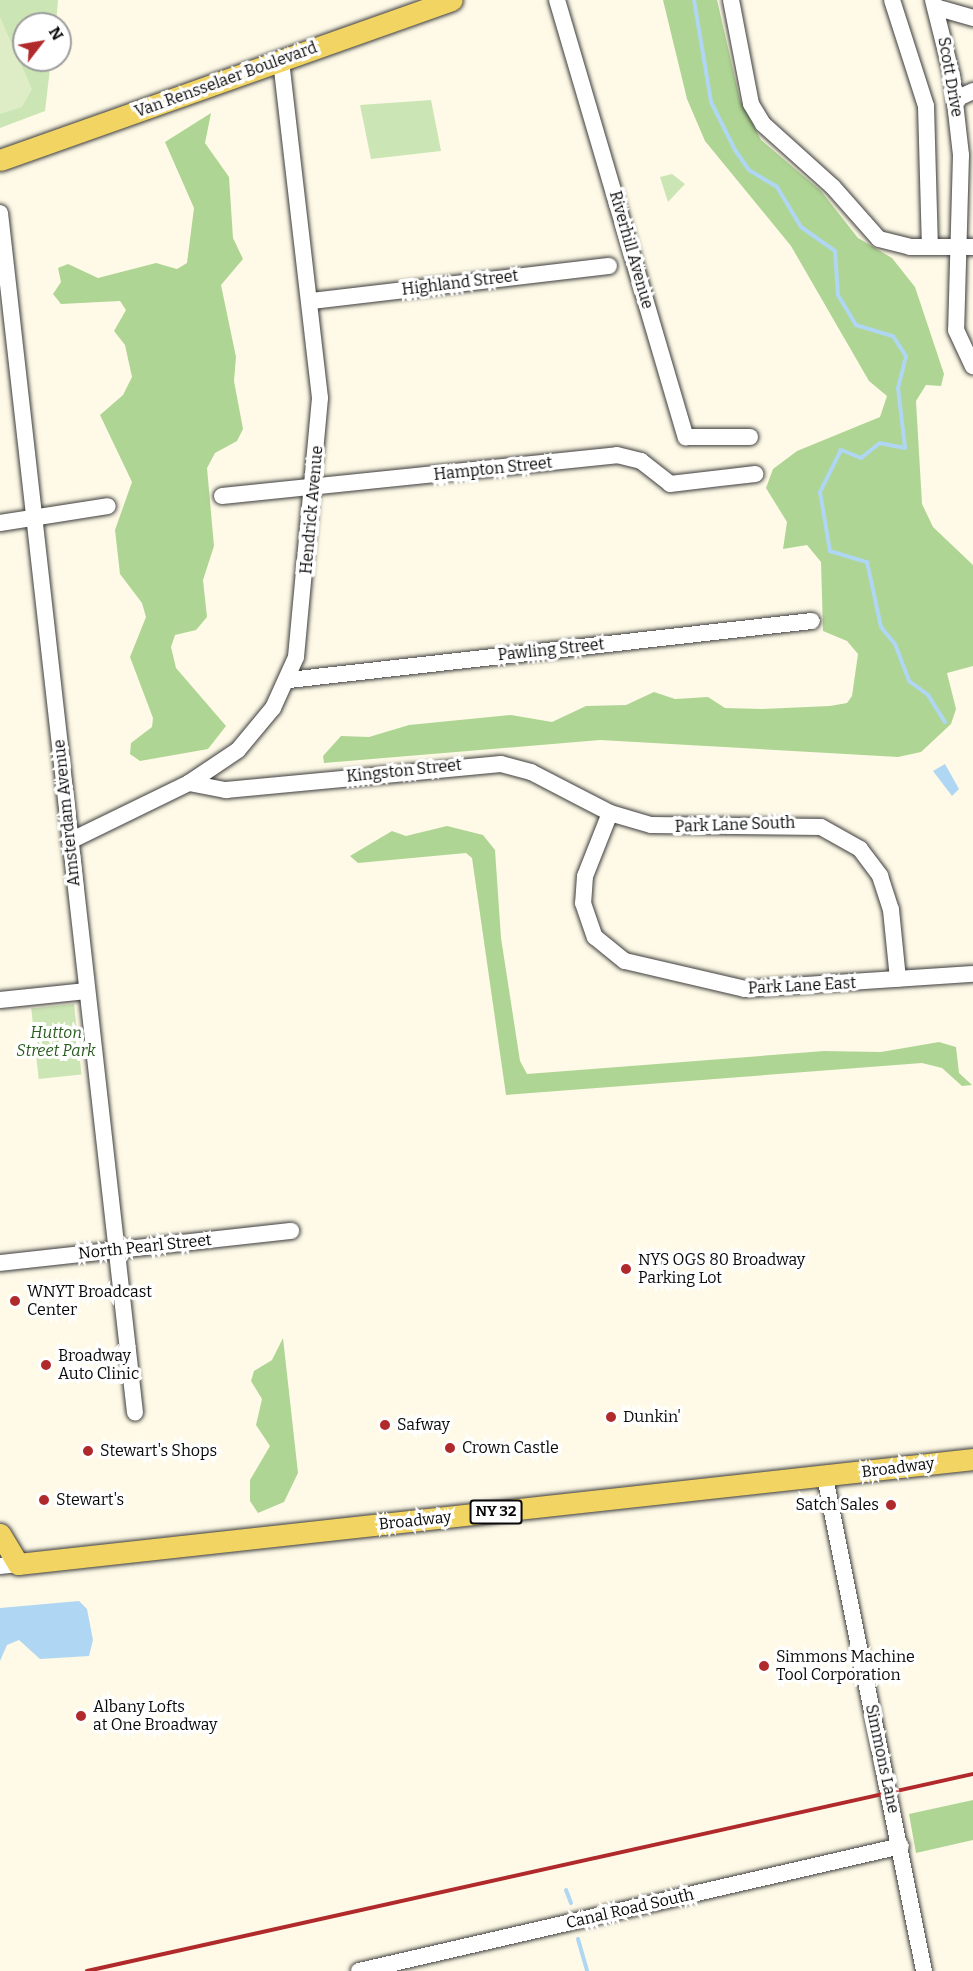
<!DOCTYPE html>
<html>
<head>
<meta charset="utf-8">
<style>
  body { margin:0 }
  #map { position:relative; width:973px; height:1971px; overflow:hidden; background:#fefae7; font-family:Bitter,serif }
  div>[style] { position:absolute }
  .green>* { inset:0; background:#cce5b4; transform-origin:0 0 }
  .forest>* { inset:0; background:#afd594 }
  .pitch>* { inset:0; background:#deedc5 }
  .water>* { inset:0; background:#afd6f2 }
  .stream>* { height:4px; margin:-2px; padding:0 2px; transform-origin:2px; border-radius:2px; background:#afd6f2 }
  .roads { filter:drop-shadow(0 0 2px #3c3c3c) drop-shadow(0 0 2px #3c3c3c) }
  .minor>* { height:16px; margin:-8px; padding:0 8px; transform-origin:8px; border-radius:8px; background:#fff }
  .major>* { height:21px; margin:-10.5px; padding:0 10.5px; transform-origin:10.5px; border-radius:10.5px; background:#f2d463 }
  .rail>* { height:4px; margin:-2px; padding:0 2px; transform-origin:2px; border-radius:2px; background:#b12a2b }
  .dots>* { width:16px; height:16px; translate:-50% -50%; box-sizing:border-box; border:3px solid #fff; border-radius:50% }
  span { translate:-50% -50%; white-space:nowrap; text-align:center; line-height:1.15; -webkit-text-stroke:6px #fff; paint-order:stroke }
  .shield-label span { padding:2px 4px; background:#fff; border:2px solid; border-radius:4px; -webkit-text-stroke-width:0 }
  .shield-label { font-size:15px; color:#090909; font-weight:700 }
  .street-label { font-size:16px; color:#090909 }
  .park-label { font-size:16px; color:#295c1f; font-style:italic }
  .poi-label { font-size:16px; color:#090909 }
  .left { translate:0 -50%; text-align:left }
  .right { translate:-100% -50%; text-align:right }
  .north { position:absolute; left:12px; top:12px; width:60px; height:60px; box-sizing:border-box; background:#fff; border:2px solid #9d9d9d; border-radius:50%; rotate:59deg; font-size:16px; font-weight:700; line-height:24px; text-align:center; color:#090909 }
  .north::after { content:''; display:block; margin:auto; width:21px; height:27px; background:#b12a2b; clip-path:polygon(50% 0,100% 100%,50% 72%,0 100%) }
</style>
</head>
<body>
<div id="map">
  <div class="green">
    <i style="clip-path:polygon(0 0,58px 0,56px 24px,24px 24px,24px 60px,51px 60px,45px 111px,0 128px)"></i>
    <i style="clip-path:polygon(431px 100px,441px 151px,371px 159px,360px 105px)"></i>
    <i style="clip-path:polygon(672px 174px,685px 184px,668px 202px,660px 177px)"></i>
    <i style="left:74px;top:1004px;width:71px;height:43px;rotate:84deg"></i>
  </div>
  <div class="forest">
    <i style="clip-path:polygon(663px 0,717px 0,740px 100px,761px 140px,821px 191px,858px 238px,892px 258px,915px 287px,944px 374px,941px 386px,926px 385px,916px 401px,922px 504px,933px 527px,973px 565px,973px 666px,947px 673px,956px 709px,951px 724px,921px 752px,898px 757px,600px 740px,324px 763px,323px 756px,341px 736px,369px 737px,409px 725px,511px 715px,552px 722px,586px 706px,626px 705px,654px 692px,675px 699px,708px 697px,725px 708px,762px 709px,830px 706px,847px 703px,852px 696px,858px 654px,847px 641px,823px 631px,821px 562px,807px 545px,783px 549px,787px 522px,766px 488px,773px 469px,797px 451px,880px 417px,887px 396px,869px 381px,791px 246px,705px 141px,687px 99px)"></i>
    <i style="clip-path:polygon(211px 113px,205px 143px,229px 177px,233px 238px,243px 259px,221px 285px,236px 357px,234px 381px,243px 429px,237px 441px,215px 453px,207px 468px,214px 546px,203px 580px,207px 617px,196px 630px,175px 635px,171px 647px,176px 668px,226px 726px,208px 749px,140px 761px,130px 754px,131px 743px,152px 727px,153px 718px,130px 657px,146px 617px,142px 603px,120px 574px,115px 530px,132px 482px,100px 415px,123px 395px,132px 377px,125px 345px,114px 331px,126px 310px,120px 301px,61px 304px,53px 294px,61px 282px,58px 268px,68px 264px,98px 278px,156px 263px,177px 269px,187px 263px,194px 208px,165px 142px)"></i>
    <i style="clip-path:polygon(447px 826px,483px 835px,495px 850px,501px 938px,520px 1061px,527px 1074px,824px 1051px,881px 1052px,939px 1042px,956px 1047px,959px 1073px,972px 1085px,962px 1086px,942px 1068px,922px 1063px,506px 1095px,472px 858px,466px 853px,358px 863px,350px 856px,392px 831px,406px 836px)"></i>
    <i style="clip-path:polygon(283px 1338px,298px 1473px,284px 1502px,258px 1513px,250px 1501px,250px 1480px,270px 1446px,256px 1425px,262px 1399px,251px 1381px,254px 1371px,272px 1360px)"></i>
    <i style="clip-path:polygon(973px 1800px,973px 1840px,916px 1853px,909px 1814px)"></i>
  </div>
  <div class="pitch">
    <i style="clip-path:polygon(0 17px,32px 89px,22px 107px,0 114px)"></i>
  </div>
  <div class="water">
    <i style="clip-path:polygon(945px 764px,959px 789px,952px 796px,933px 771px)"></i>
    <i style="clip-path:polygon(79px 1601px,87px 1609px,93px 1640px,89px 1656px,40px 1659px,19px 1640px,7px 1645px,0 1661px,0 1608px)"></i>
  </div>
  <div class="stream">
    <i style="left:694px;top:0;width:103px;rotate:80.5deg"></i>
    <i style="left:711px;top:102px;width:54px;rotate:63.4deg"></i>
    <i style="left:735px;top:150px;width:24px;rotate:55deg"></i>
    <i style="left:749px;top:170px;width:33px;rotate:31deg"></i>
    <i style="left:777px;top:187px;width:47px;rotate:59deg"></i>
    <i style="left:801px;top:227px;width:42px;rotate:35.2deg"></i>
    <i style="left:835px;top:251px;width:44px;rotate:86.1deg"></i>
    <i style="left:838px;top:295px;width:35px;rotate:59deg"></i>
    <i style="left:856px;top:325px;width:39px;rotate:17deg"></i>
    <i style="left:893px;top:336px;width:24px;rotate:57deg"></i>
    <i style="left:906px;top:356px;width:33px;rotate:104deg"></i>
    <i style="left:898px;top:388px;width:60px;rotate:83.3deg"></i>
    <i style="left:905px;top:448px;width:25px;rotate:-169deg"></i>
    <i style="left:880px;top:443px;width:24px;rotate:142deg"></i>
    <i style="left:861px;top:458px;width:22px;rotate:-158deg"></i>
    <i style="left:841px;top:450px;width:47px;rotate:116.6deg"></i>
    <i style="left:820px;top:492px;width:60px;rotate:80.4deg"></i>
    <i style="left:830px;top:551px;width:39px;rotate:17deg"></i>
    <i style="left:867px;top:562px;width:66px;rotate:77.8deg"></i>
    <i style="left:881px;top:627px;width:22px;rotate:51deg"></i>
    <i style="left:895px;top:644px;width:40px;rotate:69deg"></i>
    <i style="left:909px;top:681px;width:24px;rotate:36deg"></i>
    <i style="left:928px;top:695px;width:32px;rotate:58deg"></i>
    <i style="left:566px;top:1890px;width:14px;rotate:69deg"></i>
    <i style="left:578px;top:1939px;width:33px;rotate:74deg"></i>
  </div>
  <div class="roads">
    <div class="minor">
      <i style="left:557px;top:0;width:456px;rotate:73.6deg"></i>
      <i style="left:686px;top:437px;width:64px"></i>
      <i style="left:731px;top:0;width:106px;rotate:79.1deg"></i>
      <i style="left:751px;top:104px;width:23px;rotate:59deg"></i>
      <i style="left:763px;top:124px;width:94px;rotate:42deg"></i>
      <i style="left:833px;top:187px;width:69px;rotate:48.5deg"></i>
      <i style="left:879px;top:239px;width:32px;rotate:14deg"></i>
      <i style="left:910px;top:247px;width:63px"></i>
      <i style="left:892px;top:0;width:111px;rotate:72.2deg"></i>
      <i style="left:926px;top:106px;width:141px;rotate:88.4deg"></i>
      <i style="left:933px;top:0;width:78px;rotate:76deg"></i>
      <i style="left:952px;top:76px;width:80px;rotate:83.5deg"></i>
      <i style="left:961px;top:155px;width:175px;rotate:91.6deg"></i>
      <i style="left:956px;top:330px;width:40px;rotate:65deg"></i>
      <i style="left:935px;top:7px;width:40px;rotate:16deg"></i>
      <i style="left:956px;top:99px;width:19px;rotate:-25deg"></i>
      <i style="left:0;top:213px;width:1207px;rotate:83.58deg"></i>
      <i style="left:311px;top:301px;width:300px;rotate:-6.7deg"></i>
      <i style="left:222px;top:496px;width:397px;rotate:-5.9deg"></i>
      <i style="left:617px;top:455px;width:25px;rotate:14deg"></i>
      <i style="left:641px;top:461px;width:37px;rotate:38deg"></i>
      <i style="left:670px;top:484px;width:86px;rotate:-6.7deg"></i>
      <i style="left:0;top:523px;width:109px;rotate:-8.9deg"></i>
      <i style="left:289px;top:680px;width:526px;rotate:-6.44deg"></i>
      <i style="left:189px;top:783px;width:38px;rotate:11deg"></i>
      <i style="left:226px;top:790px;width:276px;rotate:-5.4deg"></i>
      <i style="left:501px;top:764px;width:31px;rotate:15deg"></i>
      <i style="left:531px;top:772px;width:89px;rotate:27.4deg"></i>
      <i style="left:610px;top:813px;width:43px;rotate:16.3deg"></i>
      <i style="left:651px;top:825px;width:170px;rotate:0.7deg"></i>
      <i style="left:821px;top:827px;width:45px;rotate:29.4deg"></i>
      <i style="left:860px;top:849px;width:34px;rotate:53deg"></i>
      <i style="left:880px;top:876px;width:36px;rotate:72deg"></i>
      <i style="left:891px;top:910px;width:69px;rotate:84.2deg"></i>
      <i style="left:610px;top:813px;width:68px;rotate:111.6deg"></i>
      <i style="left:585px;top:876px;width:27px;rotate:94deg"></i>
      <i style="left:583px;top:903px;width:36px;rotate:71deg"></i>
      <i style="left:595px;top:937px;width:38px;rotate:39deg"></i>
      <i style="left:625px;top:961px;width:123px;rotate:13.1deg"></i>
      <i style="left:745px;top:989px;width:228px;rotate:-3.8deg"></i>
      <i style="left:70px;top:841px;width:132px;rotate:-26deg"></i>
      <i style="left:189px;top:783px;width:59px;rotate:-34deg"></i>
      <i style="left:238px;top:750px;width:55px;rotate:-50.2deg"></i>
      <i style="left:273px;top:708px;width:56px;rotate:-65.7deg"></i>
      <i style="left:296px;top:657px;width:260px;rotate:-84.7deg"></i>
      <i style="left:320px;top:398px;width:340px;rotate:-96.6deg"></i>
      <i style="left:0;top:1000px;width:87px;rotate:-5.9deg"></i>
      <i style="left:0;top:1263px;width:293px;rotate:-6.3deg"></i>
      <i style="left:825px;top:1477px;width:504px;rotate:78.67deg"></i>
      <i style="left:0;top:1566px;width:18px;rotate:-6deg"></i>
      <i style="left:359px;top:1971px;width:556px;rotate:-12.99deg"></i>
    </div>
    <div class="major">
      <i style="left:0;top:160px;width:479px;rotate:-19.5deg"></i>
      <i style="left:0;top:1534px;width:35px;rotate:59deg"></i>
      <i style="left:18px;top:1564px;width:961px;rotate:-6.27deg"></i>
    </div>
  </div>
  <div class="rail">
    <i style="left:87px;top:1971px;width:908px;rotate:-12.54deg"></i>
  </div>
  <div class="dots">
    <i style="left:626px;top:1269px;background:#b12a2b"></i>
    <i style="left:15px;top:1301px;background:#b12a2b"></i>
    <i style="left:46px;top:1365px;background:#b12a2b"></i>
    <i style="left:611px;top:1417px;background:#b12a2b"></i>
    <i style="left:385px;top:1425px;background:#b12a2b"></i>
    <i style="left:450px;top:1448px;background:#b12a2b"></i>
    <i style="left:88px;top:1451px;background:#b12a2b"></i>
    <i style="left:44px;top:1500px;background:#b12a2b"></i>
    <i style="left:891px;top:1505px;background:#b12a2b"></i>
    <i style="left:764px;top:1666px;background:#b12a2b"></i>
    <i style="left:81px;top:1716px;background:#b12a2b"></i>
  </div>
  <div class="shield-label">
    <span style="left:496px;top:1512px">NY 32</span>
  </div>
  <div class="street-label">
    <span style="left:950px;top:77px;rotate:80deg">Scott Drive</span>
    <span style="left:226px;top:80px;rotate:-20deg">Van Rensselaer Boulevard</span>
    <span style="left:631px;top:250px;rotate:74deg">Riverhill Avenue</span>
    <span style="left:460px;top:283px;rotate:-7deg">Highland Street</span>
    <span style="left:493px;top:469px;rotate:-6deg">Hampton Street</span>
    <span style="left:312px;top:510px;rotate:-85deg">Hendrick Avenue</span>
    <span style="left:551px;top:650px;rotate:-6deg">Pawling Street</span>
    <span style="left:404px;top:771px;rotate:-6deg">Kingston Street</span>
    <span style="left:67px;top:813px;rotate:-96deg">Amsterdam Avenue</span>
    <span style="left:735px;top:825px;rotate:-2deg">Park Lane South</span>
    <span style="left:802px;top:986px;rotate:-3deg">Park Lane East</span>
    <span style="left:145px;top:1247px;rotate:-6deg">North Pearl Street</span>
    <span style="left:898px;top:1468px;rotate:-7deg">Broadway</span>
    <span style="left:415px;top:1521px;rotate:-6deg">Broadway</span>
    <span style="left:882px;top:1759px;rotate:78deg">Simmons Lane</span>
    <span style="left:630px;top:1909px;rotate:-13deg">Canal Road South</span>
  </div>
  <div class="park-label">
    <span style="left:56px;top:1042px">Hutton<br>Street Park</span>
  </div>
  <div class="poi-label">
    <span class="left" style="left:638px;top:1269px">NYS OGS 80 Broadway<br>Parking Lot</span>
    <span class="left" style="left:27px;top:1301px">WNYT Broadcast<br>Center</span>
    <span class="left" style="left:58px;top:1365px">Broadway<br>Auto Clinic</span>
    <span class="left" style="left:623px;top:1417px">Dunkin'</span>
    <span class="left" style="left:397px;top:1425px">Safway</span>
    <span class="left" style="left:462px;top:1448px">Crown Castle</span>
    <span class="left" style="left:100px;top:1451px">Stewart's Shops</span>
    <span class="left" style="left:56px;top:1500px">Stewart's</span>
    <span class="right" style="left:879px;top:1505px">Satch Sales</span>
    <span class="left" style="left:776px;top:1666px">Simmons Machine<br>Tool Corporation</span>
    <span class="left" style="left:93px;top:1716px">Albany Lofts<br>at One Broadway</span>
  </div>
  <div class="north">N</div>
</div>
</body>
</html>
